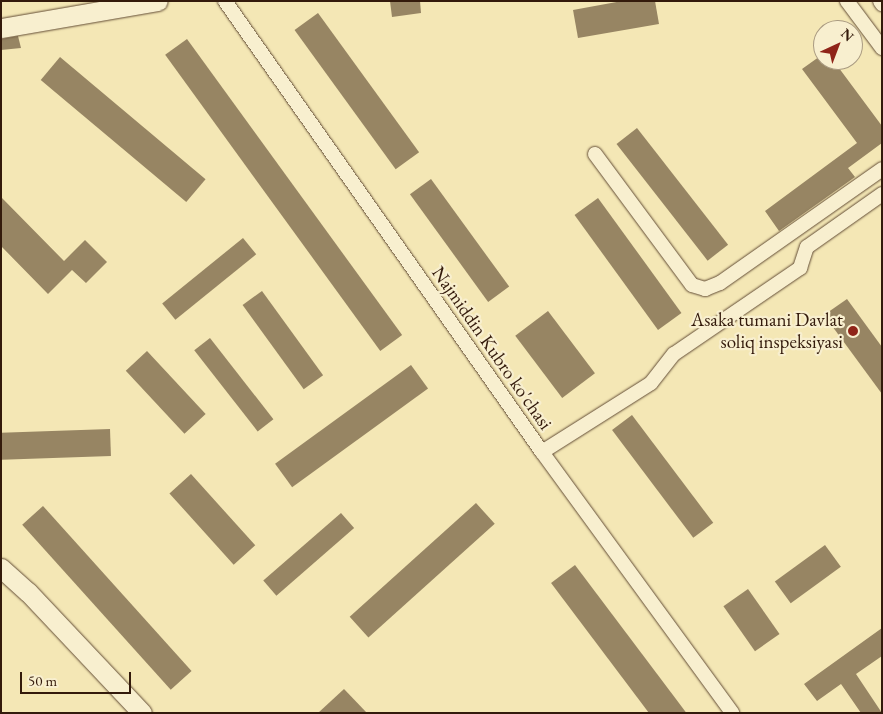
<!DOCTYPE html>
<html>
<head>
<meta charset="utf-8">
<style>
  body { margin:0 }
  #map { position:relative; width:883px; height:714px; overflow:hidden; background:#f4e7b5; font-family:"EB Garamond",serif }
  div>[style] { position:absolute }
  .building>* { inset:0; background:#978563; transform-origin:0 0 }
  .roads { filter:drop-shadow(0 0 1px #634d36) drop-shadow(0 0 1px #634d36) }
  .street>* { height:14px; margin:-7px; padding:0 7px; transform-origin:7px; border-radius:7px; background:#f8efcf }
  .secondary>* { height:19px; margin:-9.5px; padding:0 9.5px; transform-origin:9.5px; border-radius:9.5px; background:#f8efcf }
  .dots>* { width:14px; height:14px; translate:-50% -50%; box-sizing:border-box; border:2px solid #f8efcf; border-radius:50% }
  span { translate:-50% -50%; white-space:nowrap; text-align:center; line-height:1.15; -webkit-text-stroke:4.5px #f8efcf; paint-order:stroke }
  .poi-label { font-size:19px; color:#331a0b }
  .right { translate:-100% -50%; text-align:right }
  .street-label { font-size:19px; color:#331a0b }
  .frame { position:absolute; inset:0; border:2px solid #331a0b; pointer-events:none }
  .north { position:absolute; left:813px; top:20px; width:50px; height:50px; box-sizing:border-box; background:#f8efcf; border:1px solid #a99a81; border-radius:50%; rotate:43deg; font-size:14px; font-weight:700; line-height:20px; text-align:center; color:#331a0b }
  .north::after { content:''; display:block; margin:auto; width:18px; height:22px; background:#8f2418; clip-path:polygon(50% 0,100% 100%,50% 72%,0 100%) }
  .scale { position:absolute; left:20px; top:672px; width:111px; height:22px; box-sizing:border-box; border:2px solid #331a0b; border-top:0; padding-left:6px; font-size:15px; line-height:18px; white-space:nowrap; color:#331a0b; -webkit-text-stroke:4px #f8efcf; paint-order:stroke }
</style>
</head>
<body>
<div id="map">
  <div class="building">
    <i style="clip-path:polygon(390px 1px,420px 1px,421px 13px,392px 17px)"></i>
    <i style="clip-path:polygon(622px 1px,655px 1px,659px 24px,578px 38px,573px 10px)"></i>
    <i style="left:318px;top:13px;width:172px;height:29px;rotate:54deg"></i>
    <i style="clip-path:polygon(18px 36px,21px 48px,1px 50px,1px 39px)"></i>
    <i style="left:187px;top:39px;width:366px;height:27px;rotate:54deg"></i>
    <i style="clip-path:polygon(823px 54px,823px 60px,833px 60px,882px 126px,882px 143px,848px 168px,855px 177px,779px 231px,765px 211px,857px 143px,802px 69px)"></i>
    <i style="left:60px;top:57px;width:190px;height:30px;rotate:40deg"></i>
    <i style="left:637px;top:128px;width:148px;height:26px;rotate:52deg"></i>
    <i style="left:431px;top:179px;width:133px;height:26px;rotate:54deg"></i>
    <i style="clip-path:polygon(1px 197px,64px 261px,85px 240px,107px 262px,86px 283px,72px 270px,48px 294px,1px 246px)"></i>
    <i style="left:598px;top:198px;width:142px;height:29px;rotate:54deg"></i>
    <i style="left:243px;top:238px;width:21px;height:104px;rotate:51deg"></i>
    <i style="left:262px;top:291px;width:104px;height:24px;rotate:54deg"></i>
    <i style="clip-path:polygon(847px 299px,882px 347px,882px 394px,824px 315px)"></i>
    <i style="left:548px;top:311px;width:78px;height:41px;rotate:53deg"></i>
    <i style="left:210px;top:338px;width:103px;height:20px;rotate:52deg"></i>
    <i style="left:147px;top:351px;width:86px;height:29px;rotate:47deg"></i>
    <i style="left:411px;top:365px;width:29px;height:168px;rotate:54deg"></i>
    <i style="left:632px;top:415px;width:135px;height:25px;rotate:53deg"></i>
    <i style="left:110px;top:429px;width:27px;height:109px;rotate:88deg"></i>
    <i style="left:191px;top:474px;width:96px;height:29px;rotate:48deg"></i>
    <i style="left:476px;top:503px;width:28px;height:170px;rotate:48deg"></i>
    <i style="left:43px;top:506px;width:222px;height:28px;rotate:48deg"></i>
    <i style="left:341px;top:513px;width:20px;height:103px;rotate:49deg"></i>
    <i style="left:825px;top:545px;width:27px;height:62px;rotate:54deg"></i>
    <i style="left:575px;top:565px;width:184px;height:30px;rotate:53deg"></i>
    <i style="left:748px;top:589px;width:55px;height:30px;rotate:55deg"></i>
    <i style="clip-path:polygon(882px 628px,882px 656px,856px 674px,882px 713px,861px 713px,841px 684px,817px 701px,804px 684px)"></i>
    <i style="clip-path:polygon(344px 689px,367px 713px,318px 713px)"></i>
  </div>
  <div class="roads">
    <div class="street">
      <i style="left:225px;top:1px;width:551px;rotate:54.9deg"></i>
      <i style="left:542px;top:452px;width:323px;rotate:53.9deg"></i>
      <i style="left:847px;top:1px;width:59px;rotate:53.3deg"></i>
      <i style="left:880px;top:1px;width:4px;rotate:56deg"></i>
      <i style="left:595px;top:154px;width:163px;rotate:53.5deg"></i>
      <i style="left:692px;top:285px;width:14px;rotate:17deg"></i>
      <i style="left:705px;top:289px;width:16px;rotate:-22deg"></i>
      <i style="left:720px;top:283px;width:198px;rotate:-35.1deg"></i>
      <i style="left:542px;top:452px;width:129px;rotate:-32.3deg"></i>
      <i style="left:651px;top:383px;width:37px;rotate:-52deg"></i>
      <i style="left:674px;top:354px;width:153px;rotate:-34.3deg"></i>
      <i style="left:800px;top:268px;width:22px;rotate:-72deg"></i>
      <i style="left:807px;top:247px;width:92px;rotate:-35.2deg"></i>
    </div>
    <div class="secondary">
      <i style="left:1px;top:28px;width:159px;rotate:-9.8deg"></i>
      <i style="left:1px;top:568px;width:36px;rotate:42deg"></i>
      <i style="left:28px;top:592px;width:166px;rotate:46.7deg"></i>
    </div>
  </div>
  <div class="dots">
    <i style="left:853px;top:331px;background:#8f2418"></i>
  </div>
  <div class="poi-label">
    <span class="right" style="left:843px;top:331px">Asaka tumani Davlat<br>soliq inspeksiyasi</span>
  </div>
  <div class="street-label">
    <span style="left:492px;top:348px;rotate:55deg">Najmiddin Kubro ko'chasi</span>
  </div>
  <div class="frame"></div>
  <div class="north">N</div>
  <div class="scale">50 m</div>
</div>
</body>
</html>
